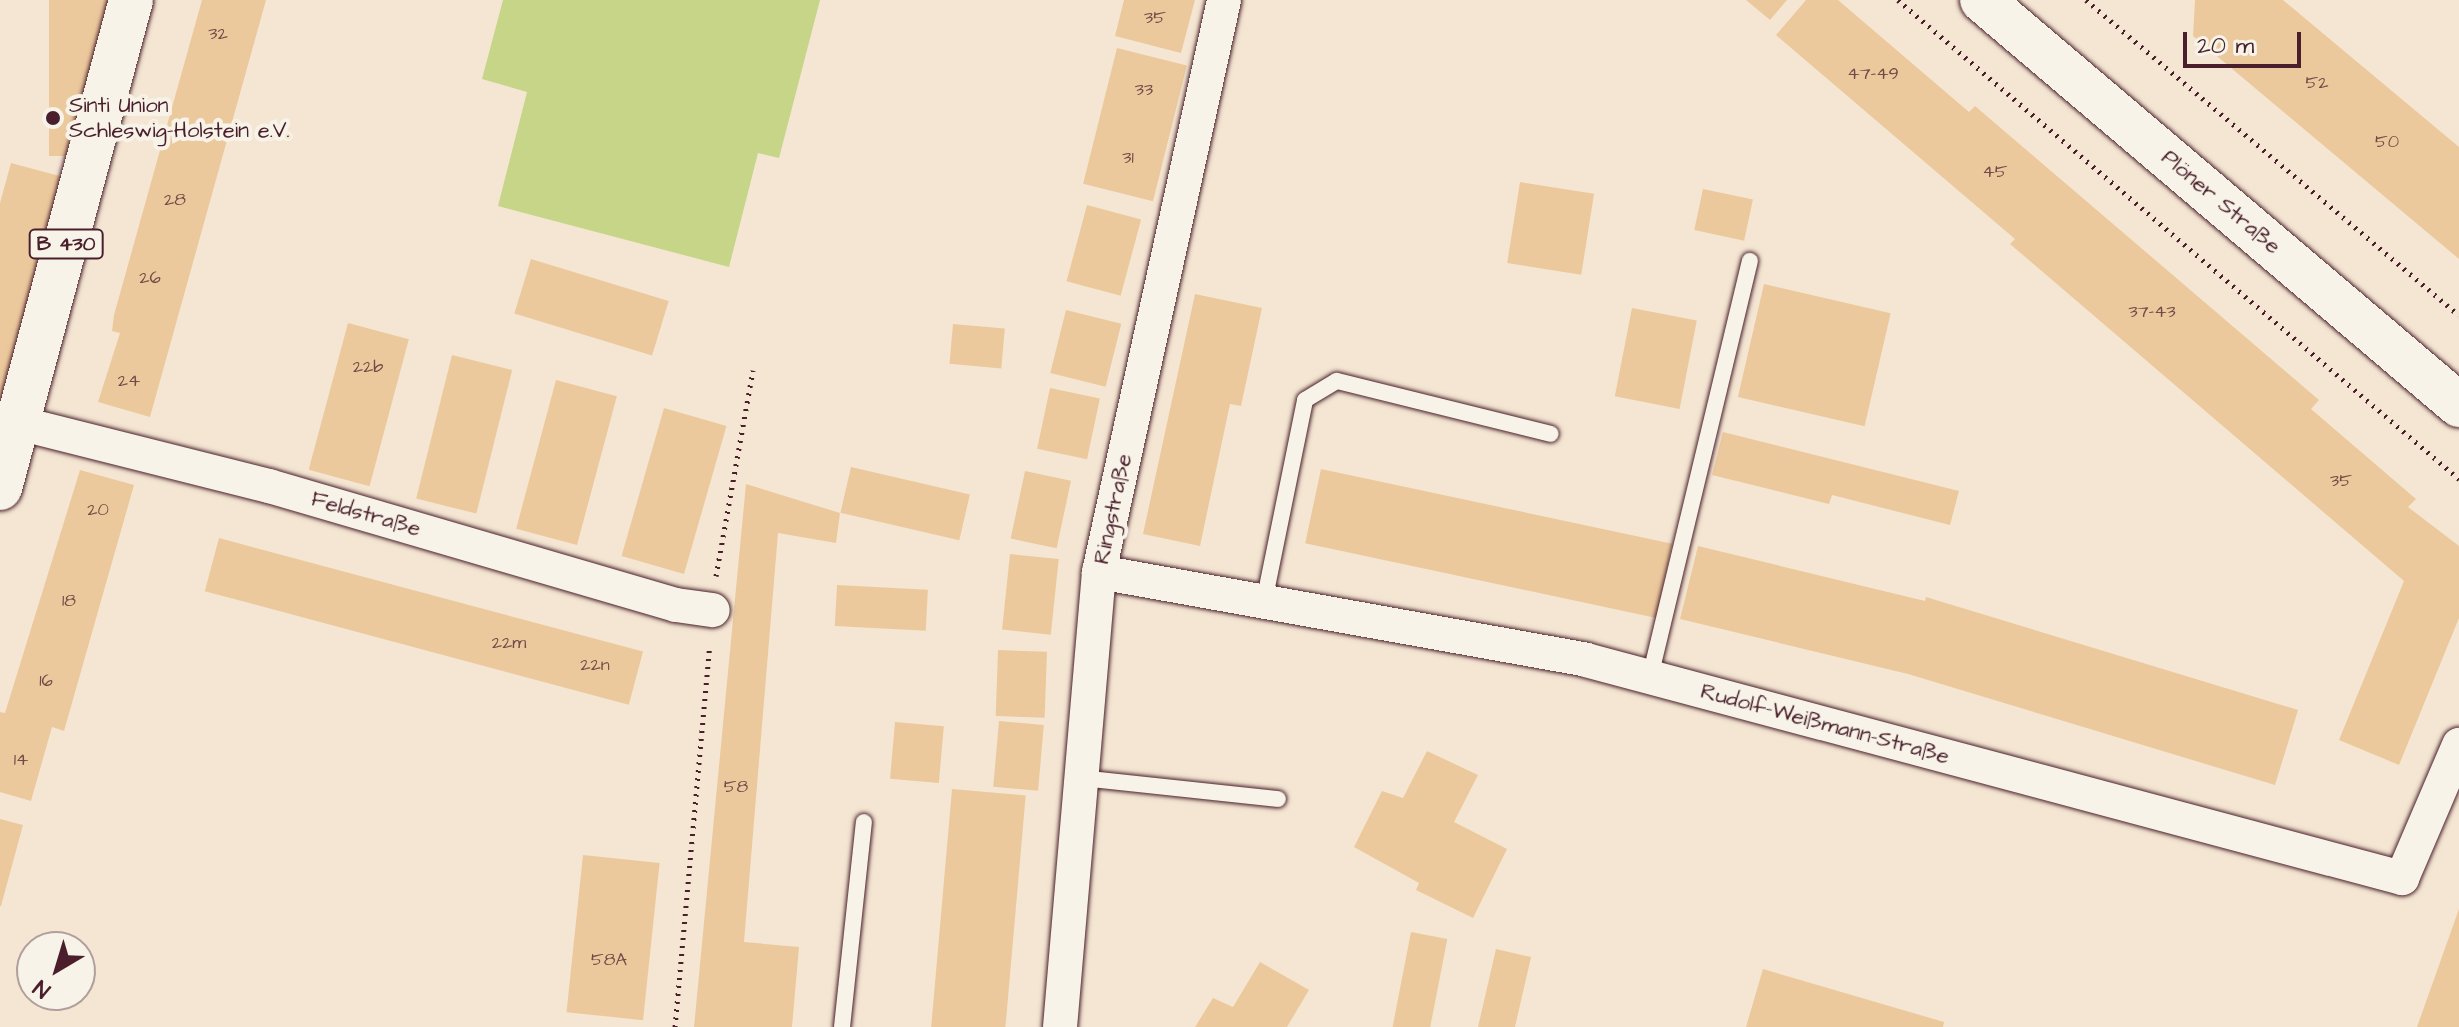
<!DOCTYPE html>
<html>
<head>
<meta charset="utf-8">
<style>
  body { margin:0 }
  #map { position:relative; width:2459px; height:1027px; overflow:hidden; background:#f4e6d2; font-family:"Architects Daughter",sans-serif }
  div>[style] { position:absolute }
  .green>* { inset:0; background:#c7d588 }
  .building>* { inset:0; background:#ecc99d; transform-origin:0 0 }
  .path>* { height:5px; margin-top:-2.5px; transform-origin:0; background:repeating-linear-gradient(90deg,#4a1f2b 0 2px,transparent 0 8px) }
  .roads { filter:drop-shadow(0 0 2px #4a1f2b) drop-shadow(0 0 2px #4a1f2b) }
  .lane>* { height:16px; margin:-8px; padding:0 8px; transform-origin:8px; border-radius:8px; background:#f7f3e8 }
  .street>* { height:34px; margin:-17px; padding:0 17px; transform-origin:17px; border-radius:17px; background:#f7f3e8 }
  .secondary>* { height:44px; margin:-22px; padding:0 22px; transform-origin:22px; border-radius:22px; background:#f7f3e8 }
  .primary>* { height:44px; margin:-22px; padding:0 22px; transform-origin:22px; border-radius:22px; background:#f7f3e8 }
  .dots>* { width:22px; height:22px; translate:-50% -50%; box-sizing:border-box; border:4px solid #f7f3e8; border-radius:50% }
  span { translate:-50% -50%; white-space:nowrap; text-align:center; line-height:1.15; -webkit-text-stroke:8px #f7f3e8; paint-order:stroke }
  .number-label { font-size:18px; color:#724a48 }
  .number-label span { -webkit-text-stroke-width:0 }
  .shield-label span { padding:2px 6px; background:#f7f3e8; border:2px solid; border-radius:6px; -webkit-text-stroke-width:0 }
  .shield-label { font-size:20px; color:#4a1f2b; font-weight:700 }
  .poi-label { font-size:22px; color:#4a1f2b }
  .left { translate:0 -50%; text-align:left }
  .street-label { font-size:22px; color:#4a1f2b }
  .north { position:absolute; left:16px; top:931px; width:80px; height:80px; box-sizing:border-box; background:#f7f3e8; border:2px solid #b29e9c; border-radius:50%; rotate:218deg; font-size:22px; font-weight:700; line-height:32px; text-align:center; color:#4a1f2b }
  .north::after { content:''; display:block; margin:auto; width:28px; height:36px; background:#4a1f2b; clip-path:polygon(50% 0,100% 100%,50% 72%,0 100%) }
  .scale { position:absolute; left:2183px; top:32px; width:118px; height:36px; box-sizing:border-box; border:4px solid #4a1f2b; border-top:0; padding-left:10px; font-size:24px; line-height:28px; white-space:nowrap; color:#4a1f2b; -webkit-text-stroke:6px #f7f3e8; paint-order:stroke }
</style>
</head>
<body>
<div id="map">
  <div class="green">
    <i style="clip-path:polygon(503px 0,820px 0,779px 158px,758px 153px,729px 267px,498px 206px,527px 92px,482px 79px)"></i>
  </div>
  <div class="building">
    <i style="left:49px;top:0;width:61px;height:156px"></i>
    <i style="clip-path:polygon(202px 0,266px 0,150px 417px,98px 402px,120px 333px,112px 331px,114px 315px)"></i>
    <i style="clip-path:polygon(1124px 0,1195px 0,1181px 53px,1115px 36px)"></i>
    <i style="clip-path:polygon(1746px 0,1787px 0,1770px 20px)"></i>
    <i style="clip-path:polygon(1806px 0,1838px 0,1969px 112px,1975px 106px,2319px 400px,2311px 409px,2416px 499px,2408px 507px,2459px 546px,2459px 618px,2399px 765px,2339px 740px,2404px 581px,2010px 244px,2015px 239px,1776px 35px)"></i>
    <i style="clip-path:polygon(2195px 0,2283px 0,2459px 147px,2459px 259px,2193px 36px)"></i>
    <i style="left:1117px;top:48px;width:72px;height:140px;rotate:14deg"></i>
    <i style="clip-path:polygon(11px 163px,67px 178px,0 414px,0 203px)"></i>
    <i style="left:1520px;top:182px;width:75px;height:82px;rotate:9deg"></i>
    <i style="left:1703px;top:189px;width:51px;height:42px;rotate:12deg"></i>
    <i style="left:1087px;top:205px;width:56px;height:79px;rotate:15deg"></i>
    <i style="left:531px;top:259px;width:144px;height:57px;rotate:17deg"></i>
    <i style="left:1764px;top:284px;width:130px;height:116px;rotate:13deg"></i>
    <i style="clip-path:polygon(1195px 294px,1262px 308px,1241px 406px,1230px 404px,1200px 546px,1143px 534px)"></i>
    <i style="left:1632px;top:308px;width:66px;height:90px;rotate:11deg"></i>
    <i style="left:1066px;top:310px;width:57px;height:65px;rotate:14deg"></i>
    <i style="left:348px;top:323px;width:63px;height:152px;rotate:15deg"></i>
    <i style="left:953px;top:324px;width:52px;height:40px;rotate:5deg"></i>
    <i style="left:452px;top:355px;width:62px;height:148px;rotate:14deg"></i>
    <i style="left:556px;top:380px;width:63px;height:154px;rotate:15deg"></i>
    <i style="left:1050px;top:388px;width:51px;height:62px;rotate:12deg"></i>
    <i style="left:664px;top:408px;width:65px;height:154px;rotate:16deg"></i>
    <i style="clip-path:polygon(1723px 432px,1959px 491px,1950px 525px,1832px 495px,1829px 504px,1712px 475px)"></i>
    <i style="left:851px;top:467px;width:122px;height:47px;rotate:13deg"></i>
    <i style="left:1321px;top:469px;width:359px;height:76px;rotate:12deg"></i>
    <i style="clip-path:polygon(80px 470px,134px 485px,64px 731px,52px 727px,31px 801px,0 792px,0 712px,5px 713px)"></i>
    <i style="left:1025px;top:471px;width:47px;height:69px;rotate:12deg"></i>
    <i style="clip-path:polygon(746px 484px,840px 513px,836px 543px,778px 533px,744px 942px,799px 947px,792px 1027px,694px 1027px)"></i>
    <i style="left:219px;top:538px;width:439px;height:55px;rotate:15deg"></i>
    <i style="clip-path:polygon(1698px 546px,1925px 601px,1926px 597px,2298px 710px,2275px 785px,1908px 674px,1680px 619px)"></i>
    <i style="left:1010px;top:554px;width:49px;height:76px;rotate:6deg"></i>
    <i style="left:837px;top:585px;width:91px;height:41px;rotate:3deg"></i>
    <i style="left:998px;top:650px;width:49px;height:66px;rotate:2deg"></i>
    <i style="left:999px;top:721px;width:45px;height:66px;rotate:5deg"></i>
    <i style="left:895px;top:722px;width:49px;height:57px;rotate:5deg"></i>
    <i style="clip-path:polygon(1427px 751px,1478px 775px,1454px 822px,1507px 849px,1473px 918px,1416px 890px,1419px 883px,1354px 847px,1382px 791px,1403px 798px)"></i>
    <i style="left:952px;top:789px;width:74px;height:239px;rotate:5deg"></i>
    <i style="clip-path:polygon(0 819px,23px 825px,1px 906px,0 906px)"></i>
    <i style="left:583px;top:855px;width:77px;height:158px;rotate:6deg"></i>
    <i style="clip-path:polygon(2459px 909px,2459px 1027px,2417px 1027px)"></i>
    <i style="left:1411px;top:932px;width:37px;height:98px;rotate:11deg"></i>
    <i style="left:1496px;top:949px;width:36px;height:80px;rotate:13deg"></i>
    <i style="clip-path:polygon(1260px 962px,1309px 990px,1287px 1027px,1195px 1027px,1213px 998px,1233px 1007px)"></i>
    <i style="clip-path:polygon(1763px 969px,1944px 1022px,1943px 1027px,1746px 1027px)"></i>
  </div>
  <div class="path">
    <i style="left:1898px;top:0;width:738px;rotate:40.49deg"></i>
    <i style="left:2086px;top:0;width:488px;rotate:40.2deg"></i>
    <i style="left:716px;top:576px;width:209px;rotate:-79.8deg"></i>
    <i style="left:675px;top:1027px;width:383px;rotate:-84.8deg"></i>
  </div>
  <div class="roads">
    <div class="lane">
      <i style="left:1264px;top:602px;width:206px;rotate:-78.5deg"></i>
      <i style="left:1305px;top:400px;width:37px;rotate:-31deg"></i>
      <i style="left:1337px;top:381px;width:220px;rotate:13.9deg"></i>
      <i style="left:1650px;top:677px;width:428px;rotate:-76.5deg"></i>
      <i style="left:1081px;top:778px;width:198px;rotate:6.1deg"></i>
      <i style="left:842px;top:1027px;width:206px;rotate:-83.9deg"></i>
    </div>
    <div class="street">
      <i style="left:18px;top:423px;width:259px;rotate:14.1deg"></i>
      <i style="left:269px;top:486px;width:424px;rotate:16.3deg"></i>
      <i style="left:676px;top:605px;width:37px;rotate:8deg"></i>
      <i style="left:1099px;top:572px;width:495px;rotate:10.2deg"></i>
      <i style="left:1586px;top:660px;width:845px;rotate:14.96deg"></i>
      <i style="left:2402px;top:878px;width:145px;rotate:-66.8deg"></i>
      <i style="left:1060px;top:1027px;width:457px;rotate:-85.1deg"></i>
      <i style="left:1099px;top:572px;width:585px;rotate:-77.67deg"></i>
    </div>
    <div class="secondary">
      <i style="left:1982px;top:0;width:626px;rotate:40.33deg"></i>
    </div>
    <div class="primary">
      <i style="left:0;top:488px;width:505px;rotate:-74.97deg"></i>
    </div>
  </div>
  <div class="dots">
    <i style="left:53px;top:118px;background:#4a1f2b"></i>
  </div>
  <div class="number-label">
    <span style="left:1155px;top:18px">35</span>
    <span style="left:218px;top:34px">32</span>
    <span style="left:1873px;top:74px">47-49</span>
    <span style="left:2317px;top:83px">52</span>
    <span style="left:1144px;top:90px">33</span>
    <span style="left:2387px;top:142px">50</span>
    <span style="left:1128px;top:158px">31</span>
    <span style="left:1995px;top:172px">45</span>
    <span style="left:175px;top:200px">28</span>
    <span style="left:150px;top:278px">26</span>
    <span style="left:2152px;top:312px">37-43</span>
    <span style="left:368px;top:367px">22b</span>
    <span style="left:129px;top:381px">24</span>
    <span style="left:2341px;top:481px">35</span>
    <span style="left:98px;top:510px">20</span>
    <span style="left:69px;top:601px">18</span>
    <span style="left:509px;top:643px">22m</span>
    <span style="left:595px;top:665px">22n</span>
    <span style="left:46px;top:681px">16</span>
    <span style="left:21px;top:760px">14</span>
    <span style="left:736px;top:787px">58</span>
    <span style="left:609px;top:960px">58A</span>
  </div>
  <div class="shield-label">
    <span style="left:66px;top:244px">B 430</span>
  </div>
  <div class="poi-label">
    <span class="left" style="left:69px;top:118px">Sinti Union<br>Schleswig-Holstein e.V.</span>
  </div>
  <div class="street-label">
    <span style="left:2221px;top:202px;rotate:40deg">Plöner Straße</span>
    <span style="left:1113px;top:509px;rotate:-78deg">Ringstraße</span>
    <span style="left:366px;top:514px;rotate:16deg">Feldstraße</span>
    <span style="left:1825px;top:724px;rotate:15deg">Rudolf-Weißmann-Straße</span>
  </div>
  <div class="north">N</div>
  <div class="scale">20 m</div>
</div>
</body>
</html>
